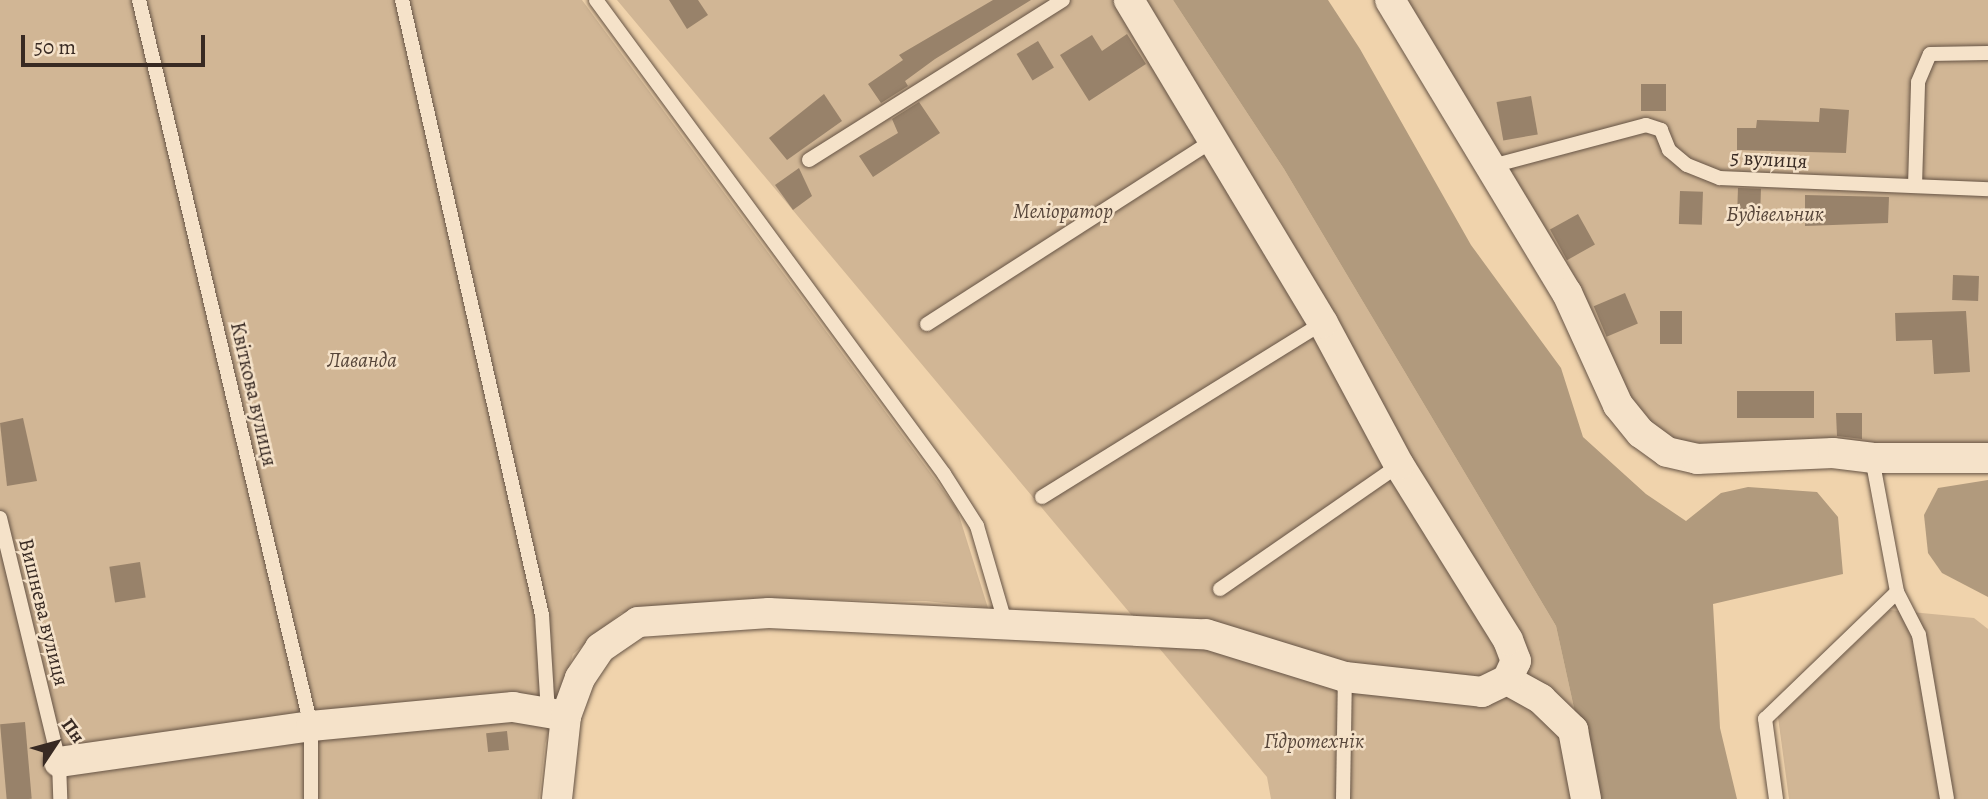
<!DOCTYPE html>
<html>
<head>
<meta charset="utf-8">
<style>
  body { margin:0 }
  #map { position:relative; width:1988px; height:799px; overflow:hidden; background:#f0d3ac; font-family:Alegreya,serif }
  div>[style] { position:absolute }
  .green>* { inset:0; background:#d1b695 }
  .water>* { inset:0; background:#b19a7d }
  .building>* { inset:0; background:#98826a; transform-origin:0 0 }
  .roads { filter:drop-shadow(0 0 2px #665445) drop-shadow(0 0 2px #665445) }
  .service>* { height:14px; margin:-7px; padding:0 7px; transform-origin:7px; border-radius:7px; background:#f5e2c9 }
  .minor>* { height:30px; margin:-15px; padding:0 15px; transform-origin:15px; border-radius:15px; background:#f5e2c9 }
  span { translate:-50% -50%; white-space:nowrap; text-align:center; line-height:1.15; -webkit-text-stroke:5px #f5e2c9; paint-order:stroke }
  .street-label { font-size:21px; color:#382a23 }
  .park-label { font-size:21px; color:#57463a; font-style:italic }
  .north { position:absolute; left:21px; top:708px; width:70px; height:70px; -webkit-text-stroke:5px #f5e2c9; paint-order:stroke; rotate:54deg; font-size:19px; font-weight:700; line-height:28px; text-align:center; color:#382a23 }
  .north::after { content:''; display:block; margin:auto; width:24px; height:32px; background:#382a23; clip-path:polygon(50% 0,100% 100%,50% 72%,0 100%) }
  .scale { position:absolute; left:21px; top:35px; width:184px; height:32px; box-sizing:border-box; border:4px solid #382a23; border-top:0; padding-left:9px; font-size:21px; line-height:24px; white-space:nowrap; color:#382a23; -webkit-text-stroke:5px #f5e2c9; paint-order:stroke }
</style>
</head>
<body>
<div id="map">
  <div class="green">
    <i style="clip-path:polygon(0 0,582px 0,957px 509px,988px 608px,926px 601px,734px 599px,621px 613px,573px 654px,545px 744px,539px 799px,0 799px)"></i>
    <i style="clip-path:polygon(617px 0,1173px 0,1284px 169px,1556px 626px,1594px 799px,1271px 799px,1267px 777px)"></i>
    <i style="clip-path:polygon(1402px 0,1988px 0,1988px 451px,1729px 448px,1662px 441px,1624px 397px)"></i>
    <i style="clip-path:polygon(1890px 610px,1974px 618px,1988px 629px,1988px 799px,1789px 799px,1778px 717px)"></i>
  </div>
  <div class="water">
    <i style="clip-path:polygon(1173px 0,1328px 0,1360px 49px,1471px 245px,1561px 368px,1583px 437px,1646px 494px,1686px 521px,1721px 493px,1748px 487px,1817px 492px,1838px 517px,1843px 574px,1713px 604px,1720px 728px,1737px 799px,1594px 799px,1556px 626px,1284px 169px)"></i>
    <i style="clip-path:polygon(1988px 480px,1988px 597px,1942px 573px,1928px 553px,1924px 515px,1938px 488px)"></i>
  </div>
  <div class="building">
    <i style="clip-path:polygon(669px 0,698px 0,708px 15px,687px 29px)"></i>
    <i style="clip-path:polygon(993px 0,1031px 0,935px 59px,905px 81px,908px 86px,881px 103px,868px 84px,903px 60px,899px 55px)"></i>
    <i style="clip-path:polygon(1127px 34px,1146px 64px,1089px 101px,1060px 55px,1092px 35px,1102px 51px)"></i>
    <i style="left:1038px;top:41px;width:31px;height:25px;rotate:59deg"></i>
    <i style="left:1641px;top:84px;width:25px;height:27px"></i>
    <i style="clip-path:polygon(824px 94px,842px 121px,787px 160px,769px 138px)"></i>
    <i style="left:1531px;top:96px;width:39px;height:35px;rotate:80deg"></i>
    <i style="clip-path:polygon(919px 102px,940px 133px,873px 177px,859px 156px,898px 133px,892px 119px)"></i>
    <i style="clip-path:polygon(1820px 108px,1849px 110px,1846px 153px,1737px 150px,1737px 128px,1756px 128px,1757px 120px,1819px 122px)"></i>
    <i style="clip-path:polygon(799px 168px,812px 196px,793px 210px,775px 185px)"></i>
    <i style="left:1738px;top:188px;width:23px;height:30px;rotate:2deg"></i>
    <i style="left:1680px;top:191px;width:23px;height:33px;rotate:2deg"></i>
    <i style="clip-path:polygon(1805px 195px,1889px 197px,1888px 223px,1805px 226px)"></i>
    <i style="left:1578px;top:214px;width:35px;height:32px;rotate:61deg"></i>
    <i style="left:1953px;top:275px;width:26px;height:25px;rotate:2deg"></i>
    <i style="left:1625px;top:293px;width:33px;height:34px;rotate:67deg"></i>
    <i style="left:1660px;top:311px;width:22px;height:33px"></i>
    <i style="clip-path:polygon(1966px 311px,1970px 372px,1934px 374px,1932px 340px,1896px 341px,1895px 313px)"></i>
    <i style="left:1737px;top:391px;width:77px;height:27px"></i>
    <i style="clip-path:polygon(1836px 413px,1862px 413px,1862px 439px,1837px 436px)"></i>
    <i style="clip-path:polygon(23px 418px,37px 481px,7px 486px,0 423px)"></i>
    <i style="left:140px;top:562px;width:36px;height:31px;rotate:81deg"></i>
    <i style="left:25px;top:722px;width:77px;height:25px;rotate:85deg"></i>
    <i style="left:507px;top:731px;width:19px;height:21px;rotate:84deg"></i>
  </div>
  <div class="roads">
    <div class="service">
      <i style="left:139px;top:0;width:746px;rotate:76.67deg"></i>
      <i style="left:311px;top:726px;width:73px;rotate:90deg"></i>
      <i style="left:402px;top:0;width:631px;rotate:77.18deg"></i>
      <i style="left:542px;top:615px;width:97px;rotate:86.5deg"></i>
      <i style="left:596px;top:0;width:588px;rotate:53.71deg"></i>
      <i style="left:944px;top:474px;width:62px;rotate:57.6deg"></i>
      <i style="left:977px;top:526px;width:100px;rotate:73.7deg"></i>
      <i style="left:809px;top:160px;width:300px;rotate:-32.2deg"></i>
      <i style="left:1492px;top:166px;width:159px;rotate:-14.9deg"></i>
      <i style="left:1646px;top:125px;width:16px;rotate:18deg"></i>
      <i style="left:1661px;top:130px;width:22px;rotate:68deg"></i>
      <i style="left:1669px;top:150px;width:23px;rotate:40deg"></i>
      <i style="left:1687px;top:165px;width:35px;rotate:22deg"></i>
      <i style="left:1720px;top:178px;width:268px;rotate:2.4deg"></i>
      <i style="left:1915px;top:186px;width:104px;rotate:-88.3deg"></i>
      <i style="left:1918px;top:82px;width:30px;rotate:-67deg"></i>
      <i style="left:1930px;top:54px;width:58px;rotate:-1deg"></i>
      <i style="left:927px;top:324px;width:339px;rotate:-32.7deg"></i>
      <i style="left:1872px;top:458px;width:136px;rotate:79.4deg"></i>
      <i style="left:1897px;top:592px;width:48px;rotate:62.9deg"></i>
      <i style="left:1919px;top:635px;width:166px;rotate:80.3deg"></i>
      <i style="left:1042px;top:497px;width:331px;rotate:-31.8deg"></i>
      <i style="left:0;top:518px;width:251px;rotate:76.4deg"></i>
      <i style="left:59px;top:762px;width:37px;rotate:88deg"></i>
      <i style="left:1220px;top:589px;width:218px;rotate:-34.7deg"></i>
      <i style="left:1343px;top:799px;width:122px;rotate:-89.1deg"></i>
      <i style="left:1776px;top:799px;width:81px;rotate:-97.8deg"></i>
      <i style="left:1765px;top:719px;width:183px;rotate:-43.9deg"></i>
    </div>
    <div class="minor">
      <i style="left:1390px;top:0;width:342px;rotate:58.9deg"></i>
      <i style="left:1567px;top:293px;width:123px;rotate:65.5deg"></i>
      <i style="left:1618px;top:405px;width:36px;rotate:51deg"></i>
      <i style="left:1641px;top:433px;width:32px;rotate:36deg"></i>
      <i style="left:1667px;top:452px;width:31px;rotate:13deg"></i>
      <i style="left:1697px;top:459px;width:136px;rotate:-2.5deg"></i>
      <i style="left:1833px;top:453px;width:39px;rotate:7deg"></i>
      <i style="left:1872px;top:458px;width:116px"></i>
      <i style="left:1507px;top:680px;width:39px;rotate:29deg"></i>
      <i style="left:1541px;top:699px;width:45px;rotate:44.1deg"></i>
      <i style="left:1573px;top:730px;width:70px;rotate:79.3deg"></i>
      <i style="left:59px;top:762px;width:255px;rotate:-8.1deg"></i>
      <i style="left:311px;top:726px;width:203px;rotate:-5.4deg"></i>
      <i style="left:513px;top:707px;width:54px;rotate:9.6deg"></i>
      <i style="left:557px;top:799px;width:83px;rotate:-83.8deg"></i>
      <i style="left:566px;top:716px;width:40px;rotate:-69.8deg"></i>
      <i style="left:580px;top:678px;width:36px;rotate:-56deg"></i>
      <i style="left:600px;top:648px;width:46px;rotate:-34.4deg"></i>
      <i style="left:638px;top:622px;width:131px;rotate:-3.9deg"></i>
      <i style="left:769px;top:613px;width:438px;rotate:2.8deg"></i>
      <i style="left:1206px;top:634px;width:145px;rotate:17.2deg"></i>
      <i style="left:1345px;top:677px;width:138px;rotate:6.2deg"></i>
      <i style="left:1482px;top:692px;width:28px;rotate:-26deg"></i>
      <i style="left:1507px;top:680px;width:21px;rotate:-65deg"></i>
      <i style="left:1516px;top:661px;width:22px;rotate:-111deg"></i>
      <i style="left:1508px;top:640px;width:206px;rotate:-121.9deg"></i>
      <i style="left:1399px;top:465px;width:161px;rotate:-118.2deg"></i>
      <i style="left:1323px;top:323px;width:377px;rotate:-121deg"></i>
    </div>
  </div>
  <div class="street-label">
    <span style="left:1769px;top:159px;rotate:3deg">5 вулиця</span>
    <span style="left:254px;top:394px;rotate:77deg">Квіткова вулиця</span>
    <span style="left:44px;top:612px;rotate:76deg">Вишнева вулиця</span>
  </div>
  <div class="park-label">
    <span style="left:1063px;top:211px">Меліоратор</span>
    <span style="left:1775px;top:214px">Будівельник</span>
    <span style="left:362px;top:360px">Лаванда</span>
    <span style="left:1314px;top:741px">Гідротехнік</span>
  </div>
  <div class="north">Пн</div>
  <div class="scale">50 m</div>
</div>
</body>
</html>
